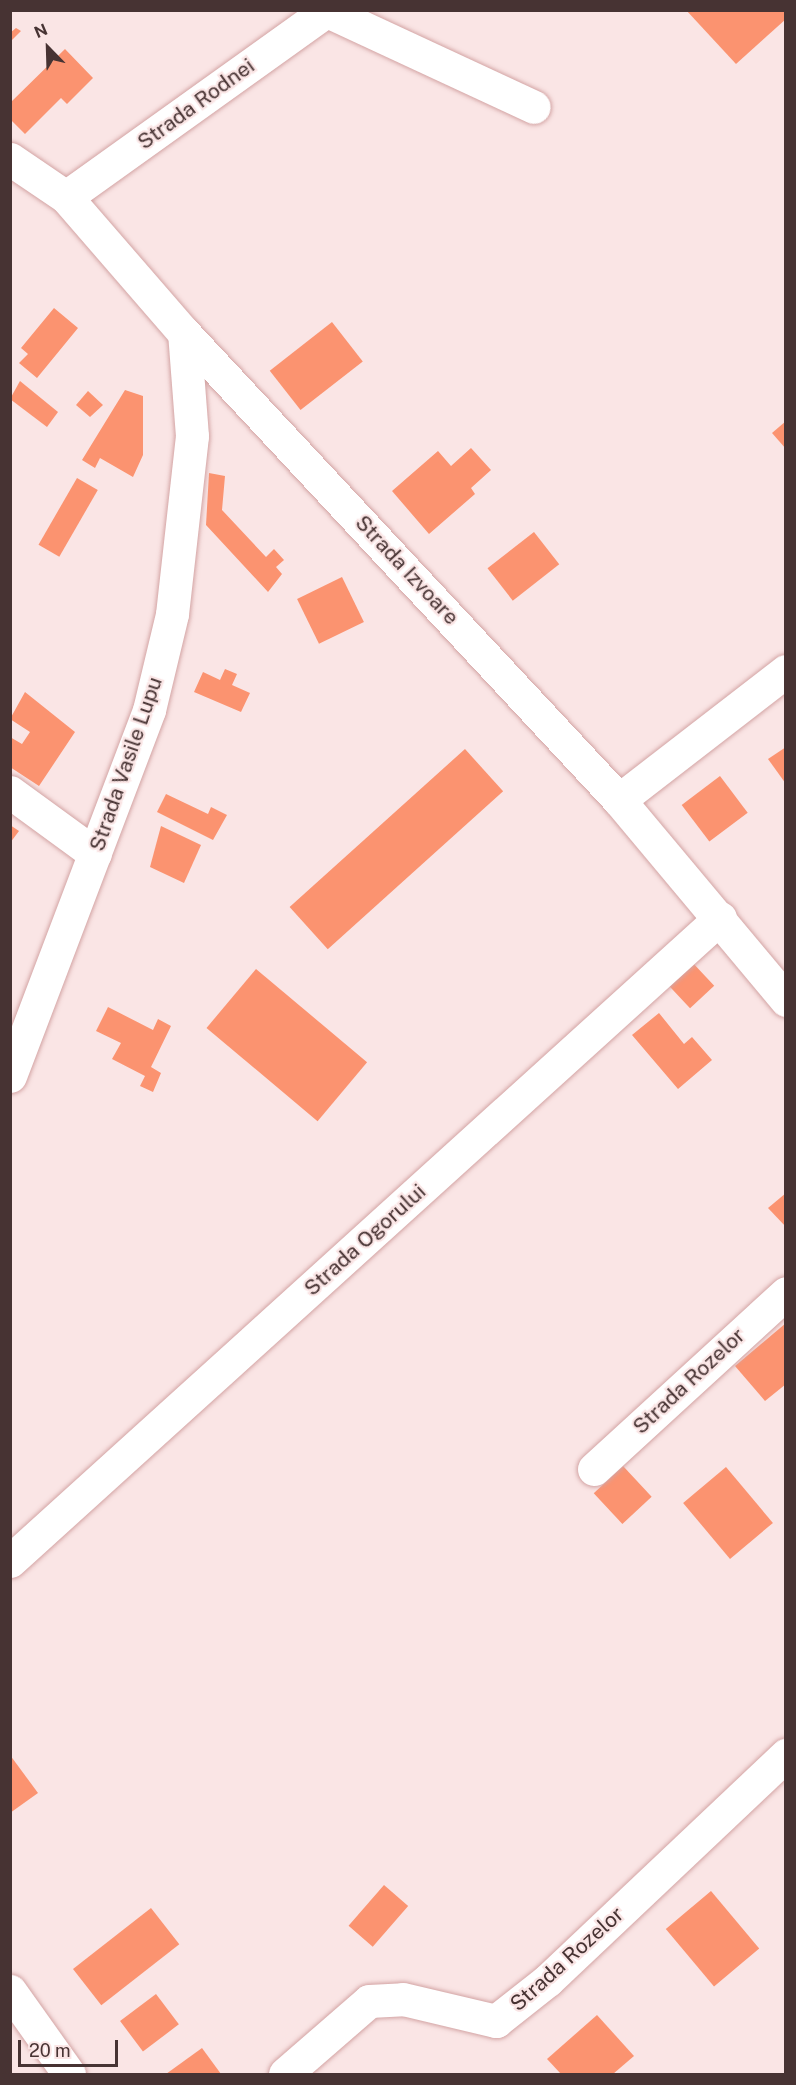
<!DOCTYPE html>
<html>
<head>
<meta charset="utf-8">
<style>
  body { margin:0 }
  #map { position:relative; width:796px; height:2085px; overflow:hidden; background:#fae5e5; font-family:"Public Sans",sans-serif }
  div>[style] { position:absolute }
  .building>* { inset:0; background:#fb9370; transform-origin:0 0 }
  .roads { filter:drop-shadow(0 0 2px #d3a4a4) drop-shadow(0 0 2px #d3a4a4) }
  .minor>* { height:33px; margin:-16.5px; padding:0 16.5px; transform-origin:16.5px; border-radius:16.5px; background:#fff }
  .major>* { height:33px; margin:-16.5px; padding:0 16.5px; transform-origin:16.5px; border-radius:16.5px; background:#fff }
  span { translate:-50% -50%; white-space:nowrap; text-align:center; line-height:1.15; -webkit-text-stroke:4.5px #fae5e5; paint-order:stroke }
  .street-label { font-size:21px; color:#473333 }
  .frame { position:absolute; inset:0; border:12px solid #473333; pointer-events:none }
  .north { position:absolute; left:18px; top:18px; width:60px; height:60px; -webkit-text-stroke:4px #fae5e5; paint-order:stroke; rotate:337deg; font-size:16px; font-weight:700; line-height:24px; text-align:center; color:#473333 }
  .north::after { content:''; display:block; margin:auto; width:21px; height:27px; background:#473333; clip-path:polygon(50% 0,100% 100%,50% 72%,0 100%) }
  .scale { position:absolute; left:18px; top:2040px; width:100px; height:27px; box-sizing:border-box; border:3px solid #473333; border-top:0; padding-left:8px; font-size:18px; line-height:21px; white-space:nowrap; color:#473333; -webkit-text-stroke:4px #fae5e5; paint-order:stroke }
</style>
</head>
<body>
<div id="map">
  <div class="building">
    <i style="clip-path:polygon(686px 10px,786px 10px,786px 19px,736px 64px)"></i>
    <i style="clip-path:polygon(16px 28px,21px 31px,10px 42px,10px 33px)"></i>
    <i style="clip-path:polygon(65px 49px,93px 78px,67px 104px,61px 98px,25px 134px,10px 119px,10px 103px)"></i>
    <i style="clip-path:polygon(54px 308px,78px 328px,37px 378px,19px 363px,28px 354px,21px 348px)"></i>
    <i style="left:332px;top:322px;width:50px;height:79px;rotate:52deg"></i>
    <i style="clip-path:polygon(20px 381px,58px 412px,47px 427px,10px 399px)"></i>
    <i style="clip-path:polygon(125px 390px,143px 396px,143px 455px,133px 477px,100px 458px,95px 468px,82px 460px)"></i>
    <i style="clip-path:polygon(88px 391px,103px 405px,90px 417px,76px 405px)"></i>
    <i style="clip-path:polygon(786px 421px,786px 449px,772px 433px)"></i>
    <i style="clip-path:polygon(471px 448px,491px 470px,471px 488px,475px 494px,429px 534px,392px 491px,438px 451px,451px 466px)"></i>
    <i style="clip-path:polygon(209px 473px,225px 476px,222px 510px,266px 557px,274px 549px,284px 560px,276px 567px,282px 574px,268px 592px,206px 525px)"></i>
    <i style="left:77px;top:478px;width:24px;height:77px;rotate:30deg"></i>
    <i style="left:534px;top:532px;width:41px;height:59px;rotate:52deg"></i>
    <i style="left:342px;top:577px;width:50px;height:50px;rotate:64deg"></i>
    <i style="clip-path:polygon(225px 669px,237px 674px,232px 685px,250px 693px,241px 712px,194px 692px,203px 672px,220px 680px)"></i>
    <i style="clip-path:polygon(25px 692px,75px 732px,39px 786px,10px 767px,10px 737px,22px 744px,30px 732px,10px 719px)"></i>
    <i style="clip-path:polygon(786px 747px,786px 784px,768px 759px)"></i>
    <i style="left:465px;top:749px;width:57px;height:236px;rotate:48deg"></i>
    <i style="left:720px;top:776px;width:46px;height:48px;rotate:53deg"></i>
    <i style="clip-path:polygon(166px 794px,208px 814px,211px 807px,227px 815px,213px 840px,157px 812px)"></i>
    <i style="clip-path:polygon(10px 825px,19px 831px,10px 843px)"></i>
    <i style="clip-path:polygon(161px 826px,201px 845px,184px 883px,150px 867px)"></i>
    <i style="left:691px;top:961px;width:34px;height:33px;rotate:47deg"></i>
    <i style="left:256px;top:969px;width:145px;height:77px;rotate:40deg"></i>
    <i style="clip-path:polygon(108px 1007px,153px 1030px,158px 1019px,171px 1026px,151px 1067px,161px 1073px,153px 1092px,140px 1086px,145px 1076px,112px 1059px,121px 1043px,96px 1031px)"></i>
    <i style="clip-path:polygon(659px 1013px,684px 1044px,692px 1037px,712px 1060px,678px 1089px,632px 1035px)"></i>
    <i style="clip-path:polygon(786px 1193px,786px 1227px,768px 1208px)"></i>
    <i style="clip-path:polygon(786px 1323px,786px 1384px,765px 1401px,735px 1366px)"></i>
    <i style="left:623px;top:1466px;width:42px;height:40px;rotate:47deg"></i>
    <i style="left:726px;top:1467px;width:73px;height:56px;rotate:50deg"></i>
    <i style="clip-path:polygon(10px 1755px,38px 1793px,10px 1813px)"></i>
    <i style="left:384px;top:1885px;width:32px;height:54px;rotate:41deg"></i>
    <i style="left:711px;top:1891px;width:75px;height:59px;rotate:50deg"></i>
    <i style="left:151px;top:1908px;width:46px;height:99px;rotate:52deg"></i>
    <i style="left:156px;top:1994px;width:38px;height:45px;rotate:53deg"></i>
    <i style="clip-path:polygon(597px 2015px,634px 2056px,613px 2074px,561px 2074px,547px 2059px)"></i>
    <i style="clip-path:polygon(202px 2048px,221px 2074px,166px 2074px)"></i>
  </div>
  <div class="roads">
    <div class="minor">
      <i style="left:325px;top:10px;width:230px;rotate:24.9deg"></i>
      <i style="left:66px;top:197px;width:320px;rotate:-35.6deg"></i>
      <i style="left:10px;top:792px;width:105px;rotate:36.1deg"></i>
      <i style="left:619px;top:800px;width:211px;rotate:-37.7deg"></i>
      <i style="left:10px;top:1076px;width:392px;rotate:-69.2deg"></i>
      <i style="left:149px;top:710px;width:99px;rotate:-76.5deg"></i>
      <i style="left:172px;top:614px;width:179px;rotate:-83.6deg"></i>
      <i style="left:192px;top:436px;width:103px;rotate:-94.4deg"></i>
      <i style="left:594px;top:1469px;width:260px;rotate:-42.5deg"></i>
      <i style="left:10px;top:1561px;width:958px;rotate:-42.17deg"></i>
      <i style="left:10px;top:1991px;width:102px;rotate:54.6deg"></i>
      <i style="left:285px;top:2074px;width:111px;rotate:-41deg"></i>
      <i style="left:369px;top:2001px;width:34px;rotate:-3deg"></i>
      <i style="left:403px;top:1999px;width:96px;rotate:13.3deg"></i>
      <i style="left:496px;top:2021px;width:66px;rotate:-38.3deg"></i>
      <i style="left:548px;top:1980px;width:328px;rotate:-43.4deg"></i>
    </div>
    <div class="major">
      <i style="left:10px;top:159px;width:68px;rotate:34.2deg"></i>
      <i style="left:66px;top:197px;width:180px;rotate:49.1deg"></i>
      <i style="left:184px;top:333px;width:638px;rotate:47.03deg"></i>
      <i style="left:619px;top:800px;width:261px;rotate:50.1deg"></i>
    </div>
  </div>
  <div class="street-label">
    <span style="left:196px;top:104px;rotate:-36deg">Strada Rodnei</span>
    <span style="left:407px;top:570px;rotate:47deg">Strada Izvoare</span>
    <span style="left:126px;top:764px;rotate:-71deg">Strada Vasile Lupu</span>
    <span style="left:365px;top:1240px;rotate:-42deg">Strada Ogorului</span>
    <span style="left:689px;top:1381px;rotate:-43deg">Strada Rozelor</span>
    <span style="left:567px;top:1959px;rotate:-42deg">Strada Rozelor</span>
  </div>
  <div class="frame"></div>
  <div class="north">N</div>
  <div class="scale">20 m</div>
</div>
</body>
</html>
